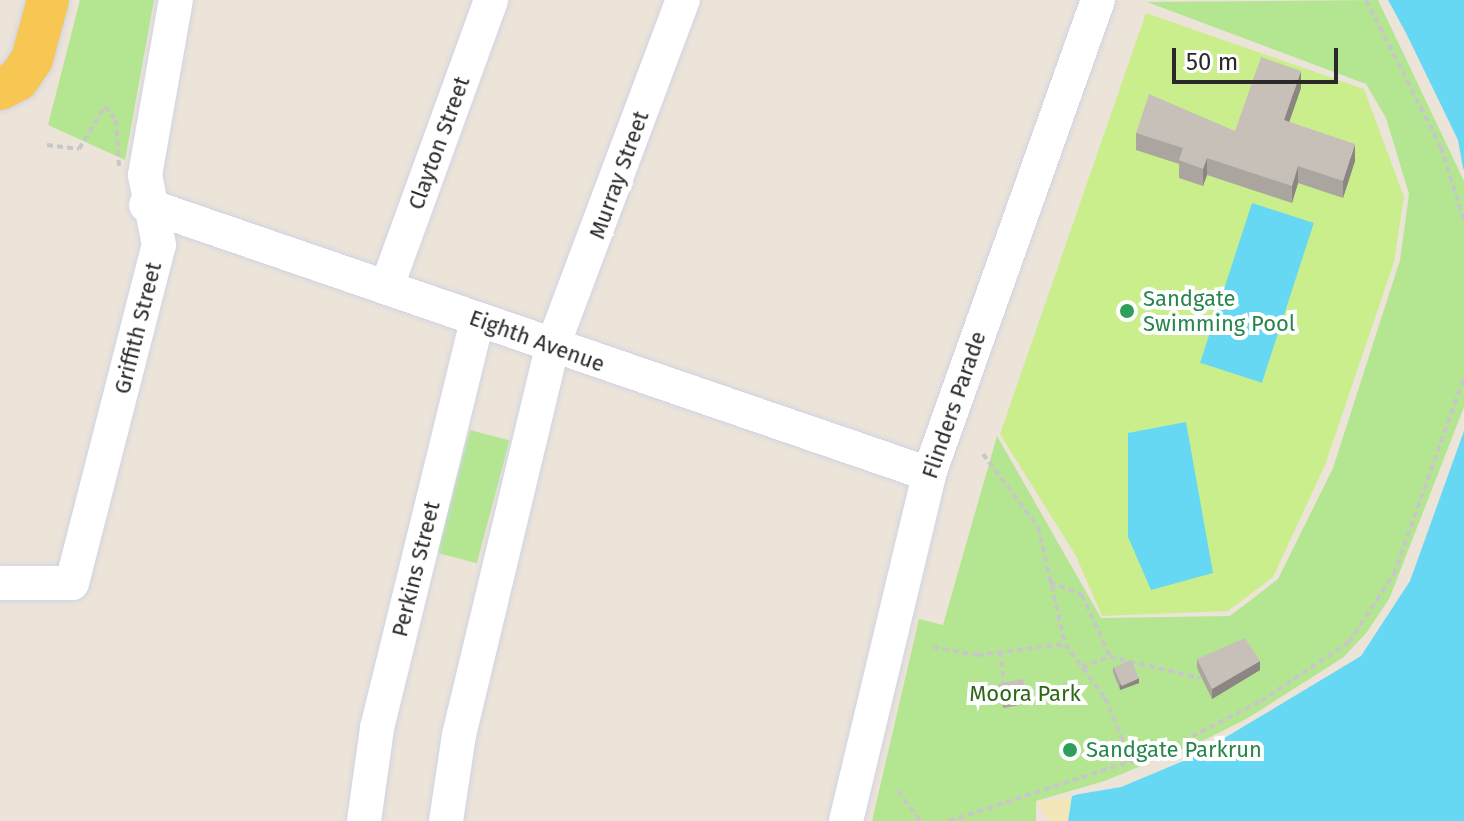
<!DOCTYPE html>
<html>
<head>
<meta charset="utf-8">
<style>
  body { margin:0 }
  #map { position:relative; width:1464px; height:821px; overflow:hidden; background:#ece3d9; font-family:"Fira Sans",sans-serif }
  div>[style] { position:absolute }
  .green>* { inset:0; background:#b4e692; transform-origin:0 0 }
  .sand>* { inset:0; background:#f3e7ba }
  .pitch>* { inset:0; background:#cbee8d }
  .water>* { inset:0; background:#66d8f4; transform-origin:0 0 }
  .pier>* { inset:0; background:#ece3d9 }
  .path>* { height:4px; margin-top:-2px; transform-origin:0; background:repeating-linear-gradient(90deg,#c7c7c7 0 6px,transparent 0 10px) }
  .roads { filter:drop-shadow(0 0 2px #ced4e3) drop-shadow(0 0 2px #ced4e3) }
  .minor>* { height:34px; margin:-17px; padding:0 17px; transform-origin:17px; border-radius:17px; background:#fff }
  .major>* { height:42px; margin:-21px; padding:0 21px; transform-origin:21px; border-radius:21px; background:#f7c653 }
  .wall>* { inset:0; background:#aba59f }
  .shaded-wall>* { inset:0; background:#8b8682 }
  .building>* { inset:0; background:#c7c0b9; transform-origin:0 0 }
  .dots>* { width:22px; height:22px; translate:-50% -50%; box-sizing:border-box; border:4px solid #fff; border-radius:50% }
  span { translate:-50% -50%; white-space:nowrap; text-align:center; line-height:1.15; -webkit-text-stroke:8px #fff; paint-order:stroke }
  .street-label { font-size:22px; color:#292929 }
  .leisure-label { font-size:22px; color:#27864d }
  .left { translate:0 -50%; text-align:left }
  .park-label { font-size:22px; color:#2c6816 }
  .scale { position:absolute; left:1172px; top:48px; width:166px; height:36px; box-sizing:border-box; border:4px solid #292929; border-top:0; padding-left:10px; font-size:24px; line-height:28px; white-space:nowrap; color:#292929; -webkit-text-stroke:6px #fff; paint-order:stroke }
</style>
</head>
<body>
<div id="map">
  <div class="green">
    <i style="clip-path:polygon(80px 0,154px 0,125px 160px,48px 125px)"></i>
    <i style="clip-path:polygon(1378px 0,1464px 181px,1464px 407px,1383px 615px,1337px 664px,1266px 709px,1149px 768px,1036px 801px,1036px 821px,872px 821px,919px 619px,943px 625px,997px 436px,1101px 618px,1230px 616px,1278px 579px,1333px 468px,1400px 260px,1409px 194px,1386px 118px,1366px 84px,1147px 2px)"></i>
    <i style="left:470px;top:430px;width:41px;height:127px;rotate:15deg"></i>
  </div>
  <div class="sand">
    <i style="clip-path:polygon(1096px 795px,1114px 821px,1049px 821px,1036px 801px)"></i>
  </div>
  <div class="pitch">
    <i style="clip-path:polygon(1146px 13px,1364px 89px,1404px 197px,1394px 262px,1325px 465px,1273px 577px,1228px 611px,1102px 616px,1076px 556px,1000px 434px)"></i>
  </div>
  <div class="water">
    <i style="clip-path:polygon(1381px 0,1464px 0,1464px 170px)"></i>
    <i style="left:1252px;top:203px;width:65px;height:168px;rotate:18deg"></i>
    <i style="clip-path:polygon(1464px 417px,1464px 821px,1068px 821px,1072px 796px,1150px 771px,1268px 712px,1358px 652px,1397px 599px)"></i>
    <i style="clip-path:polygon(1186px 422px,1213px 573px,1151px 590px,1128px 537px,1128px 433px)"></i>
  </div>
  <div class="pier">
    <i style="clip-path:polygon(1378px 0,1388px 0,1406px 33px,1458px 140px,1464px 174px)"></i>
    <i style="clip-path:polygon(1464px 413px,1464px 431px,1410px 581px,1361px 656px,1193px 757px,1121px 787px,1068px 796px,1229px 730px,1355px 650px,1403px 578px)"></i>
  </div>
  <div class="path">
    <i style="left:1366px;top:0;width:165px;rotate:63deg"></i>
    <i style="left:1441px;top:147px;width:77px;rotate:72.7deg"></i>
    <i style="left:47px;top:145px;width:32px;rotate:7deg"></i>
    <i style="left:79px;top:149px;width:50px;rotate:-58.8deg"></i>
    <i style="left:105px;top:106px;width:18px;rotate:52deg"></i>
    <i style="left:116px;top:120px;width:46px;rotate:86.3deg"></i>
    <i style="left:983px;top:454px;width:91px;rotate:53deg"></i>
    <i style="left:1038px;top:527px;width:120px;rotate:77deg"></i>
    <i style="left:1050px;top:582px;width:35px;rotate:22deg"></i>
    <i style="left:1082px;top:595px;width:68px;rotate:65.7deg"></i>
    <i style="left:1110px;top:657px;width:93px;rotate:13deg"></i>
    <i style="left:933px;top:647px;width:45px;rotate:10.3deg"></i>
    <i style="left:977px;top:655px;width:89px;rotate:-7.1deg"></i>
    <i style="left:1065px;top:644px;width:67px;rotate:53.5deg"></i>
    <i style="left:1105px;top:698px;width:72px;rotate:67deg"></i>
    <i style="left:1000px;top:651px;width:35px;rotate:83deg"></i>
    <i style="left:1082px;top:667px;width:30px;rotate:-20deg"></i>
    <i style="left:898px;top:791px;width:38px;rotate:53deg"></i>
    <i style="left:949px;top:821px;width:227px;rotate:-18.2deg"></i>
    <i style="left:1165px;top:750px;width:108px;rotate:-27deg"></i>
    <i style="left:1261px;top:701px;width:106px;rotate:-33.8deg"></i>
    <i style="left:1349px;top:642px;width:82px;rotate:-56.5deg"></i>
    <i style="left:1394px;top:574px;width:209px;rotate:-70.4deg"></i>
  </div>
  <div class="roads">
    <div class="minor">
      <i style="left:146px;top:205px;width:828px;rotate:18.96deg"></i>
      <i style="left:387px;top:286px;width:304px;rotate:-70deg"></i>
      <i style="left:0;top:583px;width:72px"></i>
      <i style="left:72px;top:583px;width:349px;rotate:-75.6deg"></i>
      <i style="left:159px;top:245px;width:71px;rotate:-101.3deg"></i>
      <i style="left:145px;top:175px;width:178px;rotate:-80deg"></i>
      <i style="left:364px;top:821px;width:94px;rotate:-82deg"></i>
      <i style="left:377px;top:728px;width:420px;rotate:-76.2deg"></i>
      <i style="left:446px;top:821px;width:87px;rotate:-81.4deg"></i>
      <i style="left:459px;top:735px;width:398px;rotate:-76.5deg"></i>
      <i style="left:552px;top:348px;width:372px;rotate:-69.4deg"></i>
      <i style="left:846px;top:821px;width:357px;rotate:-76.5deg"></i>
      <i style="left:929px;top:474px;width:503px;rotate:-70.38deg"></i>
    </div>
    <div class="major">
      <i style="left:0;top:89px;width:20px;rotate:-27deg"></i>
      <i style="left:18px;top:80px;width:25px;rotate:-56deg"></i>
      <i style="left:32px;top:59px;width:61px;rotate:-74.8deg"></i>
    </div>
  </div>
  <div class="wall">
    <i style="clip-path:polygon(1301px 88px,1289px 122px,1355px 161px,1343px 198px,1298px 183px,1292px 203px,1207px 175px,1203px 186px,1179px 178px,1179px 164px,1136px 150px,1136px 133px,1235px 131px)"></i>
    <i style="clip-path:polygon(1197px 659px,1260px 670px,1212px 699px,1197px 668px)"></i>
    <i style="clip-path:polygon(1113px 667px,1139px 683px,1120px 690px,1113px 672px)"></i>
    <i style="clip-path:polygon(999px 684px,1027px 699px,1027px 704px,1003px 708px)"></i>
  </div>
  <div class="shaded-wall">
    <i style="clip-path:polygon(1301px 71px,1301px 88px,1284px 137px,1284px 120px)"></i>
    <i style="clip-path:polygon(1355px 144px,1355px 161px,1343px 198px,1343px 181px)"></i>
    <i style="clip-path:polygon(1207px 158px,1207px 175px,1203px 186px,1203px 169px)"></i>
    <i style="clip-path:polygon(1298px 166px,1298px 183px,1292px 203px,1292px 186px)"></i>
    <i style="clip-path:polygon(1260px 661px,1260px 670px,1212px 699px,1212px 689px)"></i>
    <i style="clip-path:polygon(1139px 678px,1139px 683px,1120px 690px,1120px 685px)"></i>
  </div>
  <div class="building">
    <i style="clip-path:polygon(1261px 57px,1301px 71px,1284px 120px,1355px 144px,1343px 181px,1298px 166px,1292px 186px,1207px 158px,1203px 169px,1179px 160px,1183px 148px,1136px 133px,1149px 94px,1235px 131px)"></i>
    <i style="clip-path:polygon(1245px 638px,1260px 661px,1212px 689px,1197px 659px)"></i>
    <i style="left:1131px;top:660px;width:20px;height:19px;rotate:66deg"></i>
    <i style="left:1023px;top:679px;width:20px;height:25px;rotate:79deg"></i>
  </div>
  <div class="dots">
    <i style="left:1127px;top:311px;background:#2e9e5b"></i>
    <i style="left:1070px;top:750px;background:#2e9e5b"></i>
  </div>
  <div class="street-label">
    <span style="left:439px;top:143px;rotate:-70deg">Clayton Street</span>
    <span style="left:619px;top:175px;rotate:-70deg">Murray Street</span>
    <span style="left:138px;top:328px;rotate:-76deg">Griffith Street</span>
    <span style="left:537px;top:341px;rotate:20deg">Eighth Avenue</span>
    <span style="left:954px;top:405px;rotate:-71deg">Flinders Parade</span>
    <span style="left:416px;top:569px;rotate:-76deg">Perkins Street</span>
  </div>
  <div class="leisure-label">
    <span class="left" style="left:1143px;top:311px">Sandgate<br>Swimming Pool</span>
    <span class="left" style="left:1086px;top:750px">Sandgate Parkrun</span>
  </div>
  <div class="park-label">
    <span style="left:1025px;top:694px">Moora Park</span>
  </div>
  <div class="scale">50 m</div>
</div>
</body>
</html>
